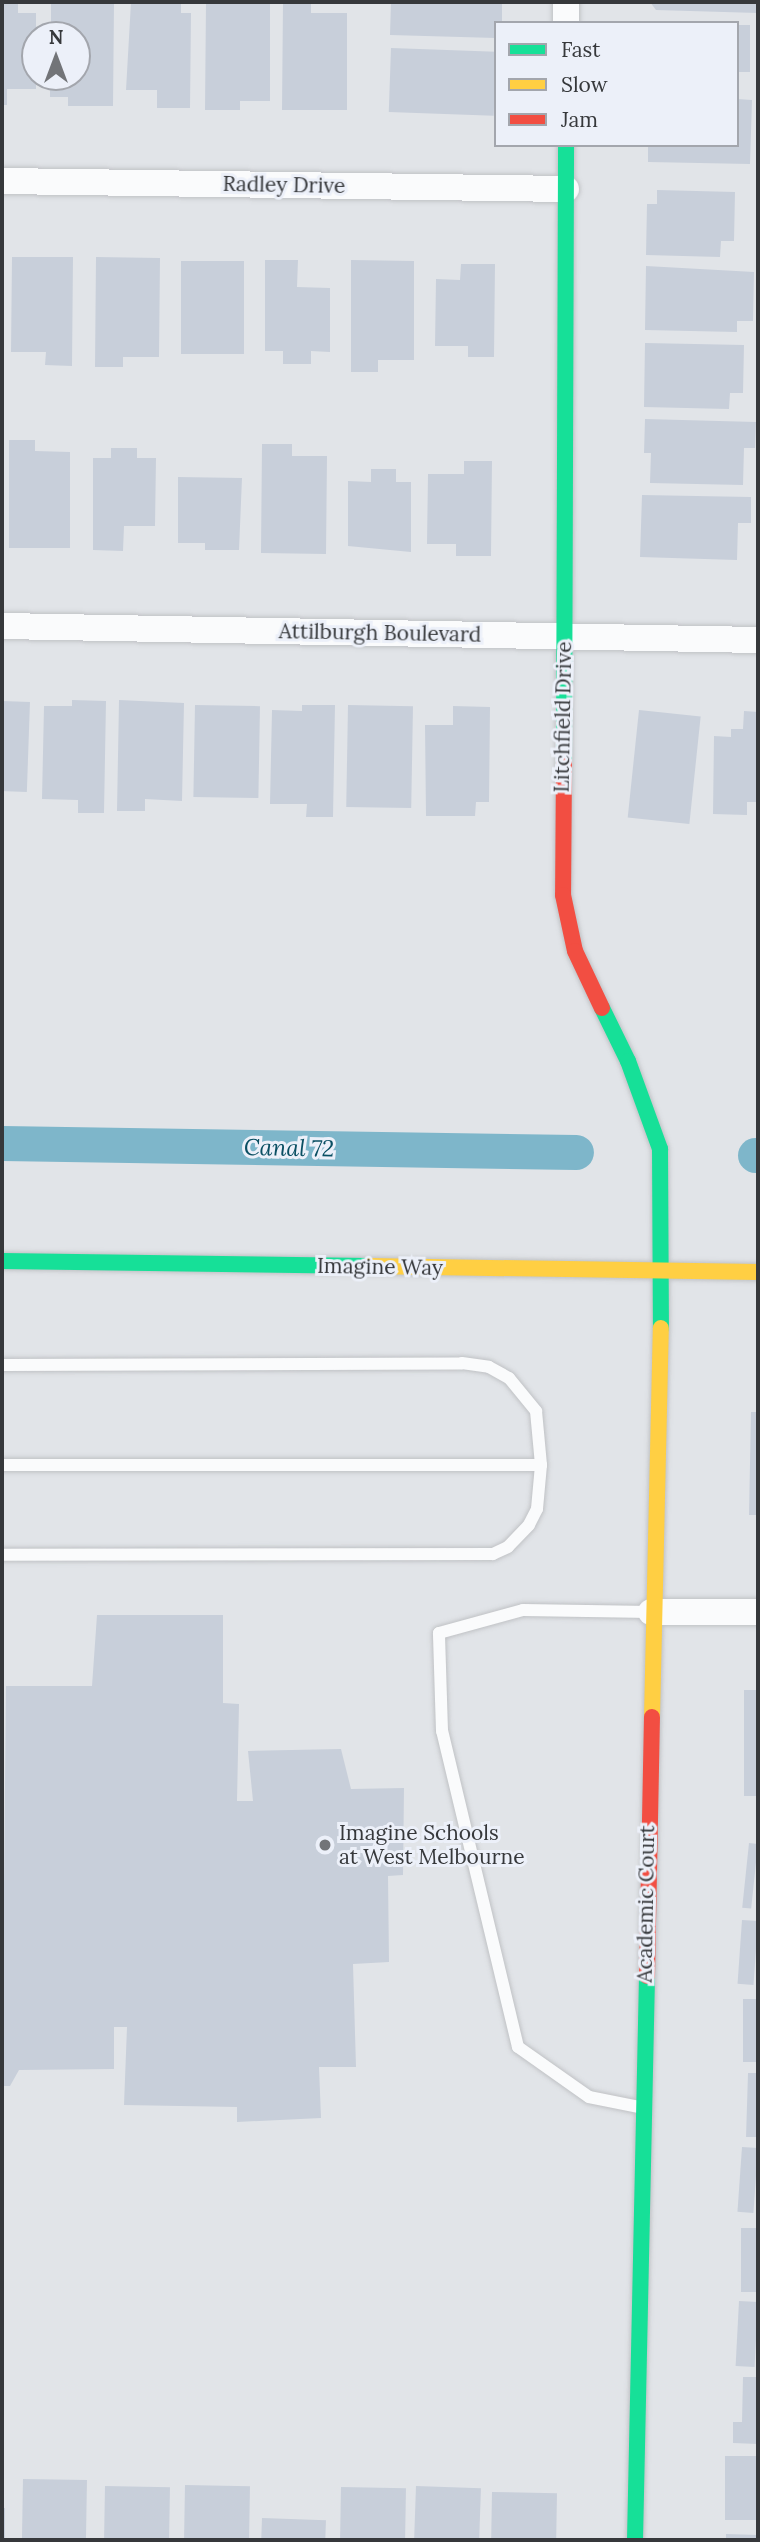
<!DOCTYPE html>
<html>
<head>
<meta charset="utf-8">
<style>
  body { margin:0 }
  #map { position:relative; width:760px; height:2542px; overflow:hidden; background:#e1e4e8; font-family:Lora,serif }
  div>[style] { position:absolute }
  .canal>* { height:35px; margin:-17.5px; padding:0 17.5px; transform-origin:17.5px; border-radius:17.5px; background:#7eb6ca }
  .building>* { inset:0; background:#c8cfda; transform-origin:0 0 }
  .roads { filter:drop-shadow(0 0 2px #c0c2c5) drop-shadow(0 0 2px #c0c2c5) }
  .lane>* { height:12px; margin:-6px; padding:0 6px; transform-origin:6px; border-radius:6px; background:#fafbfc }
  .street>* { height:26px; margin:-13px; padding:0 13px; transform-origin:13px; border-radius:13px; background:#fafbfc }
  .fast>* { height:16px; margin:-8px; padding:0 8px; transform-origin:8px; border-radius:8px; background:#16e098 }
  .slow>* { height:16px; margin:-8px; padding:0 8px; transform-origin:8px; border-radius:8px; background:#ffcf43 }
  .jam>* { height:16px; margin:-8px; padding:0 8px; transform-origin:8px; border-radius:8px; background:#f24e42 }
  .dots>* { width:19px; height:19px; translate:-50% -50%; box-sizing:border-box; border:4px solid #ecf0f9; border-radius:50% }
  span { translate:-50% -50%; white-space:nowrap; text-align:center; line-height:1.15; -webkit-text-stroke:6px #ecf0f9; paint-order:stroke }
  .street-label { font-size:21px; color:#36383b }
  .poi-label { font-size:21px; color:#36383b }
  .left { translate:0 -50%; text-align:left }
  .water-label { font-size:23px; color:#0a4f63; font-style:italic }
  .frame { position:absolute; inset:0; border:4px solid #36383b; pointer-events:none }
  .legend { position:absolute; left:494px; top:21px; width:245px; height:126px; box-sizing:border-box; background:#ecf0f9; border:2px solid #a3a6ad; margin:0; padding:9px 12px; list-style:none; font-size:21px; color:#36383b }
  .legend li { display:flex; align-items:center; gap:14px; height:35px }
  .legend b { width:35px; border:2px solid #a3a6ad }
  .north { position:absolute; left:21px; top:21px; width:70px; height:70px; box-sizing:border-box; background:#ecf0f9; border:2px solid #a3a6ad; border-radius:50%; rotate:0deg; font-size:19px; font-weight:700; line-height:28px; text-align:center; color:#36383b }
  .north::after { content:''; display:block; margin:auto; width:24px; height:32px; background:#727478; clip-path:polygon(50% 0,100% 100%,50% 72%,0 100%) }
</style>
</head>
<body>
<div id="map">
  <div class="canal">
    <i style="left:2px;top:1143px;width:574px;rotate:0.9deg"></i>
    <i style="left:755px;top:1155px;width:3px"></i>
  </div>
  <div class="building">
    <i style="clip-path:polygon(2px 2px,18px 2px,18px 13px,36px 13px,36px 89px,7px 89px,7px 105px,2px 105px)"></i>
    <i style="clip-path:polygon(131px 2px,181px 2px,181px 13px,191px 13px,190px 108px,157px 108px,157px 90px,126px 90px)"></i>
    <i style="clip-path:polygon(206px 2px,270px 2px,270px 101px,240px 101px,240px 110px,205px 110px)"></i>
    <i style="clip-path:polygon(283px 2px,311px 2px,311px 13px,347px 13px,347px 110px,282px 110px)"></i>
    <i style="clip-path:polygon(391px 2px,502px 3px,502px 23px,496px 23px,496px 38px,390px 35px)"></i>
    <i style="clip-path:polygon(650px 2px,758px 2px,758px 13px,656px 10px)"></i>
    <i style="clip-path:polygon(51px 4px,114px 4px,113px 106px,68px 106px,68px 97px,50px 97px,50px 77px,77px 77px,77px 35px,51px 35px)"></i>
    <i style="left:737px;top:25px;width:13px;height:47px"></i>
    <i style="left:391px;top:48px;width:105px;height:64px;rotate:2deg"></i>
    <i style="clip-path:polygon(737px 99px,752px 100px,750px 164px,648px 162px,648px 145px,737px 145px)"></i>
    <i style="clip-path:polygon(657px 190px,735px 192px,734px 241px,721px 241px,720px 257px,646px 255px,647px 204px,657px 204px)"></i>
    <i style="clip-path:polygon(12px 257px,73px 257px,72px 366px,45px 365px,46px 352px,11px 352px)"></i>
    <i style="clip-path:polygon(96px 257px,160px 258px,159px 357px,123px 357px,123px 367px,95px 367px)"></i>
    <i style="clip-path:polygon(265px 260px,298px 260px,297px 287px,330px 288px,330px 352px,311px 351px,311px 364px,283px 364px,283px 351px,265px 351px)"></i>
    <i style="clip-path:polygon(351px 260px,414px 261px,414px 360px,378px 360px,378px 372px,351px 372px)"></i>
    <i style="left:181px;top:261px;width:63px;height:93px"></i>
    <i style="clip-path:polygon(461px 264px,495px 264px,494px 357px,468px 357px,468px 346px,435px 346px,436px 279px,460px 280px)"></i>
    <i style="clip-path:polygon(646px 266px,754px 272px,753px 321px,737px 321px,737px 332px,645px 330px)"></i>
    <i style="clip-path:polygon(645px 343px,744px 345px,743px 393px,730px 393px,729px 409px,644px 407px)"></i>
    <i style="clip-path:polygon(645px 419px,756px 422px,755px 448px,744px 448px,743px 485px,650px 483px,651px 453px,644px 453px)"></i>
    <i style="clip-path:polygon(9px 440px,35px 440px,35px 451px,70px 452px,70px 548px,9px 548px)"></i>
    <i style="clip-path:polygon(262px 444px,292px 444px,292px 456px,327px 456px,326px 554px,261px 553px)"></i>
    <i style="clip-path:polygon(111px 448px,137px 448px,137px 458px,156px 458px,155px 526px,124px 526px,123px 551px,93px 550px,93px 458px,111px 458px)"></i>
    <i style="clip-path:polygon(464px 461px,492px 461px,491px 556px,456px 556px,456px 544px,427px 544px,428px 474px,464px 474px)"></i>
    <i style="clip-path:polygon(371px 469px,396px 469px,396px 482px,411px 482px,411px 552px,348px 546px,348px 481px,371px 482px)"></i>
    <i style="clip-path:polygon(178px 477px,242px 478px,239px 550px,205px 550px,205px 543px,178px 543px)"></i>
    <i style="clip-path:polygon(642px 495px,751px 497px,751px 523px,738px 523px,737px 560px,640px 557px)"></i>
    <i style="clip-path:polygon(72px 700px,106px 701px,104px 813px,78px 813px,78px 800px,42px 799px,44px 706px,72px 706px)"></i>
    <i style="clip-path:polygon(119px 700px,184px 703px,182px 801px,145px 799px,145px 811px,117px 811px)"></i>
    <i style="left:2px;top:701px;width:28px;height:90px;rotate:2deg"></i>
    <i style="left:195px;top:705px;width:65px;height:92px;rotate:1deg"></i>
    <i style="clip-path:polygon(302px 705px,335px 705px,333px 817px,306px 817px,307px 804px,270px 804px,272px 710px,302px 711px)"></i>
    <i style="left:348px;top:705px;width:65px;height:102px;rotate:1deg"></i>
    <i style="clip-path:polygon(453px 706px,490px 707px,489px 802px,476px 802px,475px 816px,426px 816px,425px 725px,453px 725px)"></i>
    <i style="left:639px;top:710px;width:62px;height:108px;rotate:6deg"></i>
    <i style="clip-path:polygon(744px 711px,758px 712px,758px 802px,747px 802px,747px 815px,713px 814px,714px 736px,731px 737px,731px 729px,743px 729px)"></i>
    <i style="clip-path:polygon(751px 1412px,758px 1412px,758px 1515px,749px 1515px)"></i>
    <i style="clip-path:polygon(97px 1615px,223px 1615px,223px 1703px,239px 1704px,237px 1801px,253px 1801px,248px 1751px,341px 1749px,351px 1789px,404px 1788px,403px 1875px,388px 1876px,389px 1962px,353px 1964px,356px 2067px,319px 2067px,321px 2118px,237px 2122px,237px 2107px,124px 2105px,127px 2027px,114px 2027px,114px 2069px,19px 2070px,10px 2086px,2px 2086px,6px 1686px,92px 1686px)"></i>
    <i style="left:744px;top:1690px;width:14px;height:106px"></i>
    <i style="left:749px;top:1843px;width:9px;height:65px;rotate:6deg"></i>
    <i style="left:742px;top:1920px;width:16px;height:64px;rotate:4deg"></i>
    <i style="left:743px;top:1999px;width:15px;height:63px"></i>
    <i style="clip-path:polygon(748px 2073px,758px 2073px,758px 2137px,746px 2137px)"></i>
    <i style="left:742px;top:2147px;width:16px;height:65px;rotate:4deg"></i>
    <i style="left:741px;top:2228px;width:17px;height:64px"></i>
    <i style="left:739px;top:2301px;width:19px;height:65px;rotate:3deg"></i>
    <i style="clip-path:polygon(743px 2377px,758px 2377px,758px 2444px,733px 2443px,733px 2422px,742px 2422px)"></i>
    <i style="left:725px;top:2456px;width:33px;height:64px"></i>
    <i style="left:23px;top:2479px;width:64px;height:61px;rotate:1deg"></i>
    <i style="left:185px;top:2485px;width:65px;height:55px;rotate:1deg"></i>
    <i style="left:105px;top:2486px;width:65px;height:54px;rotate:1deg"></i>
    <i style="left:416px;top:2486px;width:65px;height:54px;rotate:2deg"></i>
    <i style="left:341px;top:2487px;width:65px;height:53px;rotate:1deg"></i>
    <i style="left:492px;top:2492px;width:65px;height:48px;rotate:1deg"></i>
    <i style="left:2px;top:2508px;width:3px;height:32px"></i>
    <i style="left:262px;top:2518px;width:64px;height:22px;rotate:2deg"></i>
    <i style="clip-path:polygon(726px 2534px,758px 2535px,758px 2540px,726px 2540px)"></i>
  </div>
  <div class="roads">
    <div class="lane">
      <i style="left:2px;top:1365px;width:460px;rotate:-0.2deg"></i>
      <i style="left:462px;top:1363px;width:27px;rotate:8deg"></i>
      <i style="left:489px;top:1367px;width:23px;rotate:29deg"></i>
      <i style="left:509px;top:1378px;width:43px;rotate:50.7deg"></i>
      <i style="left:536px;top:1411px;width:54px;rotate:84.7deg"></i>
      <i style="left:541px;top:1465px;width:44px;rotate:95.2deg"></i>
      <i style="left:537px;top:1509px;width:18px;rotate:117deg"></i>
      <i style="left:529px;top:1525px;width:30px;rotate:134deg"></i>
      <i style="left:508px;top:1547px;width:17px;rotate:155deg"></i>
      <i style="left:493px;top:1554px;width:491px;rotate:179.9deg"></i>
      <i style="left:2px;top:1465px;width:539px"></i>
      <i style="left:639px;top:2107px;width:51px;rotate:-168.7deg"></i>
      <i style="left:589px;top:2097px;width:87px;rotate:-144.8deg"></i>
      <i style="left:518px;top:2047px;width:325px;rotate:-103.5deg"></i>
      <i style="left:442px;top:1731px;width:98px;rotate:-91.8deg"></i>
      <i style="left:439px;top:1633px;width:87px;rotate:-15.3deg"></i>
      <i style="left:523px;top:1610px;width:128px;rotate:0.9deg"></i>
    </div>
    <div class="street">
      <i style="left:566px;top:23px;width:21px;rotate:-90deg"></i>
      <i style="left:2px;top:181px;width:564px;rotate:0.81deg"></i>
      <i style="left:2px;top:626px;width:756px;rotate:1.06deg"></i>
      <i style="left:651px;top:1612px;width:107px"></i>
    </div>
    <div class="fast">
      <i style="left:564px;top:762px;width:617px;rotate:-89.81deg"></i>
      <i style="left:602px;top:1008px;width:59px;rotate:63.9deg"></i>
      <i style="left:628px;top:1061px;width:94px;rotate:70deg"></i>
      <i style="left:660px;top:1149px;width:179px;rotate:89.7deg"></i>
      <i style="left:2px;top:1261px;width:367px;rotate:0.8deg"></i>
      <i style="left:635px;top:2540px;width:564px;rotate:-88.78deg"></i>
    </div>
    <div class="slow">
      <i style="left:369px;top:1266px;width:389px;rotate:0.9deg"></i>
      <i style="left:652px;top:1717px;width:389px;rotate:-88.7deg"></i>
    </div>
    <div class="jam">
      <i style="left:564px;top:762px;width:133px;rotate:90.4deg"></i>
      <i style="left:563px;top:895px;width:57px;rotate:77.9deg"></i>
      <i style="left:575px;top:951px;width:63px;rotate:64.7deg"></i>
      <i style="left:647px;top:1976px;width:259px;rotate:-88.9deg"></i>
    </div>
  </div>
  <div class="dots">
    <i style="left:325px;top:1845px;background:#727478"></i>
  </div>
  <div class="street-label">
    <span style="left:284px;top:185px;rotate:1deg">Radley Drive</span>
    <span style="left:380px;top:633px;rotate:1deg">Attilburgh Boulevard</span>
    <span style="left:563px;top:717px;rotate:-89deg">Litchfield Drive</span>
    <span style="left:380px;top:1267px;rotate:1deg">Imagine Way</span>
    <span style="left:646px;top:1904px;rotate:-89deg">Academic Court</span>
  </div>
  <div class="poi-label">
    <span class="left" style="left:339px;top:1845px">Imagine Schools<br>at West Melbourne</span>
  </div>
  <div class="water-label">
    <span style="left:289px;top:1148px;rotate:1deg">Canal 72</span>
  </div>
  <div class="frame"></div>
  <ul class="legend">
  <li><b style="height:9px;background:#16e098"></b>Fast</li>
  <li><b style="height:9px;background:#ffcf43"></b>Slow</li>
  <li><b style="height:9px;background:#f24e42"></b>Jam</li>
  </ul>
  <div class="north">N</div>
</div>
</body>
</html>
